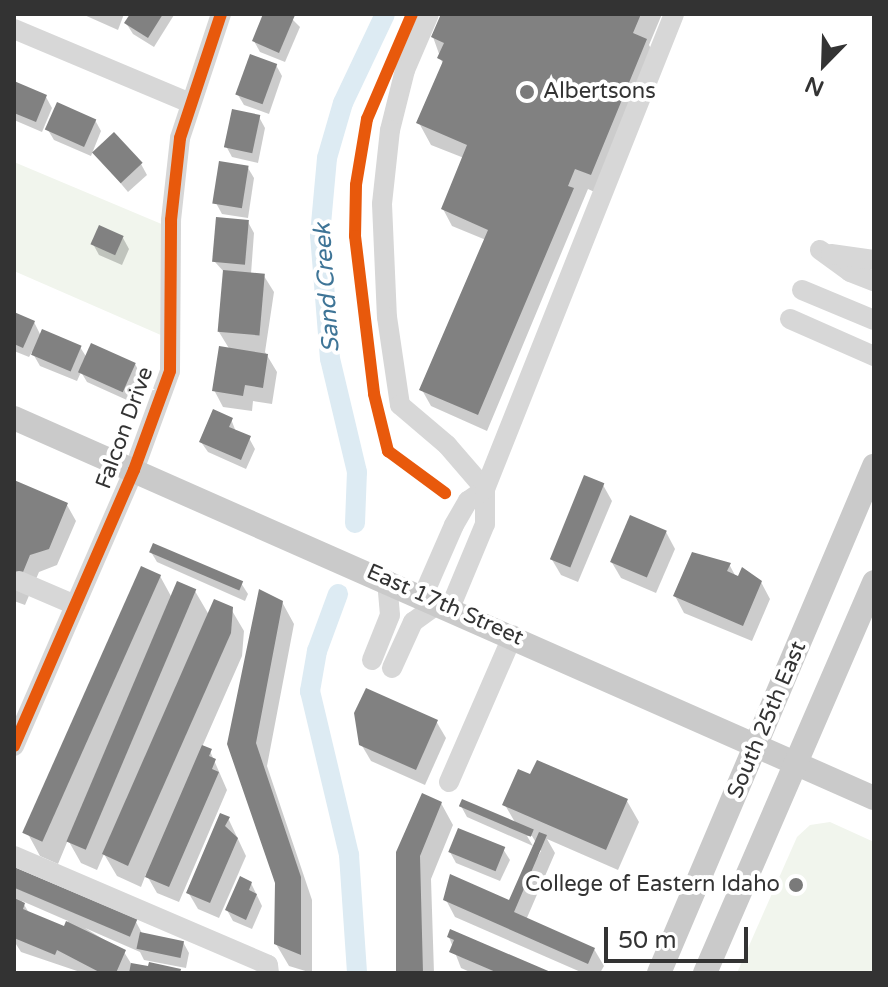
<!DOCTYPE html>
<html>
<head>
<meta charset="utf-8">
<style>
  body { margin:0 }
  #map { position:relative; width:888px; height:987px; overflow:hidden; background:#fff; font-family:"Varela Round",sans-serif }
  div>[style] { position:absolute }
  .green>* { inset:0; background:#f1f5ed }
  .shadow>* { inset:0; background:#0003 }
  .canal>* { height:20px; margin:-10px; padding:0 10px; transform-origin:10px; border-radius:10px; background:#ddebf3 }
  .building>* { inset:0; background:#818181; transform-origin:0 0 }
  .minor>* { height:20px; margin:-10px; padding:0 10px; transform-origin:10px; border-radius:10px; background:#d7d7d7 }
  .major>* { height:24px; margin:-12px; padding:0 12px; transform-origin:12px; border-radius:12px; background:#cacaca }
  .cycleway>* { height:12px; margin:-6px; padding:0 6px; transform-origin:6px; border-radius:6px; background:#e8590c }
  .dots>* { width:22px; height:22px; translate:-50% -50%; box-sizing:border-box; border:4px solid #fff; border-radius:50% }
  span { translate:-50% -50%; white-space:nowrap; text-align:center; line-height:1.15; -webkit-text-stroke:8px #fff; paint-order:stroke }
  .poi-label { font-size:22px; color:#333 }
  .left { translate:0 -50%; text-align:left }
  .right { translate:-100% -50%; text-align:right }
  .street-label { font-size:22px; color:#333 }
  .water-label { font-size:24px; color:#3f7597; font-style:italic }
  .frame { position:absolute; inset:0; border:16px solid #333; pointer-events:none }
  .north { position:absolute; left:784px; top:24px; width:80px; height:80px; -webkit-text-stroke:6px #fff; paint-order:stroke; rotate:203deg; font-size:22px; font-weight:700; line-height:32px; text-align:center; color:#333 }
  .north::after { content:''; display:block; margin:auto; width:28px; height:36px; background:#333; clip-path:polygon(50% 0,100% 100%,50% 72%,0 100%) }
  .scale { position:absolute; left:604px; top:927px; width:144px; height:36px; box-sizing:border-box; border:4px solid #333; border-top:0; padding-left:10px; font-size:24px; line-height:28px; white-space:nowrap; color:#333; -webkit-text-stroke:6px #fff; paint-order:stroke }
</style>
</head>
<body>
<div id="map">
  <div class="green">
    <i style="clip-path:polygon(14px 162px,171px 228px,170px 339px,14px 271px)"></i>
    <i style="clip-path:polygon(830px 822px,874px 842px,874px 973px,737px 973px,797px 837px,810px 825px)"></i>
  </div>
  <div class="shadow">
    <i style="clip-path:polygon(82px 14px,124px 14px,118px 30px)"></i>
    <i style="clip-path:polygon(132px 14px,174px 14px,174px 15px,154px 47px,133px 34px,126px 23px)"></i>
    <i style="clip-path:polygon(265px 14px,287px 14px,300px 27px,285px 62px,260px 52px,254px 41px)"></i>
    <i style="clip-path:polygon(443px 14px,662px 14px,649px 45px,658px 62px,603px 196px,588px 189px,487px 431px,431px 406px,422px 390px,486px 240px,452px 226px,443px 209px,464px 158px,431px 145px,419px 123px,443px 65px,433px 37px)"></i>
    <i style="clip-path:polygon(276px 65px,282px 76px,269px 114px,244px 105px,238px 95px)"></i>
    <i style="clip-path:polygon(14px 83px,46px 97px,52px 108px,42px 132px,14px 120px)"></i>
    <i style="clip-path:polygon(259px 117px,265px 128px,258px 163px,232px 157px,226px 146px)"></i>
    <i style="clip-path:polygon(95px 120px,101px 131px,91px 156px,54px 140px,48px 130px)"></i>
    <i style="clip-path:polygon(95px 153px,141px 164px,147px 175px,128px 192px)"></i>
    <i style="clip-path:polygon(248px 168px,254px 178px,248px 218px,222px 214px,216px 203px)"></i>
    <i style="clip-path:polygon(248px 222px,254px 233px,251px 274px,264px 276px,274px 292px,265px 352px,277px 372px,272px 404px,253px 401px,252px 411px,223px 407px,214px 390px,230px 350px,219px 332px,225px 273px,215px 262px)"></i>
    <i style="clip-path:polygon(123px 238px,129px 249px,122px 265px,99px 255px,93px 244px)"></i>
    <i style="clip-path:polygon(14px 314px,34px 322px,41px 336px,80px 347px,87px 358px,135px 364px,141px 375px,129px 401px,87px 382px,81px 372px,77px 381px,40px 366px,32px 352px,29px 357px,14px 351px)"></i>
    <i style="clip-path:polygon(231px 419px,236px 432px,249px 438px,255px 449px,246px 469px,208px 452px,201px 442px)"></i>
    <i style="clip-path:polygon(603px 485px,612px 501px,578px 582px,561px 575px,551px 558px)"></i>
    <i style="clip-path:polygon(14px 487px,67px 505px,76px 521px,57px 565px,39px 572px,25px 605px,14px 601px)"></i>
    <i style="clip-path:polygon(666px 532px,675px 549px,656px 593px,621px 578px,611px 561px)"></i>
    <i style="clip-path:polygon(151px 552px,241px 583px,248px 594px,245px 601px,157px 562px)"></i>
    <i style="clip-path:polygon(729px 564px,736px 577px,761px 582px,770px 599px,752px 641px,684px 613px,675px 596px)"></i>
    <i style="clip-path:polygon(160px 576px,172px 598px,195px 591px,209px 615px,231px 609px,244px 631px,242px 656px,202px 747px,210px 751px,227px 790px,179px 902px,157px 893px,146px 874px,141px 887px,117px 876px,104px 854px,97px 870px,81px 863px,68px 840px,58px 864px,40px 856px,28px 834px)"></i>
    <i style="clip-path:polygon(282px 602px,294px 624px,267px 766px,312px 900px,312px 973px,289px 966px,276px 944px,277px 882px,229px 744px)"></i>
    <i style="clip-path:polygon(436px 721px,446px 738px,425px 785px,371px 761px,361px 744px)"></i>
    <i style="clip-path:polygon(627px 801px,639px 822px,618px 870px,547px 839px,555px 853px,526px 920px,594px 949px,604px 966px,600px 973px,583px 973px,455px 917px,446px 900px,451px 876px,510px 902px,541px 851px,532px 836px,527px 836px,533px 846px,467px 817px,461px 806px,516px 824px,505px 805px)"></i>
    <i style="clip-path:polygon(441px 803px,453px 825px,431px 879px,434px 973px,398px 973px,398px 853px)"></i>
    <i style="clip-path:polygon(228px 818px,246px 856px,219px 918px,198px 909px,188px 892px)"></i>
    <i style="clip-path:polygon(503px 849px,510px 860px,500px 881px,456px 863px,450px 852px)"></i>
    <i style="clip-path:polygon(evenodd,14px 870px,136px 922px,143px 935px,183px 942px,189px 953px,186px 968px,144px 960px,140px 952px,85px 928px,124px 952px,132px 965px,181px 973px,83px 973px,21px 952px,14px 941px,14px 870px,22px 901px,68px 921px,65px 928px,29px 913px,22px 901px)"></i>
    <i style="clip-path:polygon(251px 883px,262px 906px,252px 929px,233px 921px,227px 910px)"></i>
    <i style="clip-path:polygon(449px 937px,548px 973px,472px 973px,461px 968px)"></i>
  </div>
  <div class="canal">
    <i style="left:355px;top:523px;width:51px;rotate:-87.8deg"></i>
    <i style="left:357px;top:472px;width:116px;rotate:-103.4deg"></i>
    <i style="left:330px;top:359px;width:124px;rotate:-94.6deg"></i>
    <i style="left:320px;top:235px;width:77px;rotate:-84.8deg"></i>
    <i style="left:327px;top:158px;width:57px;rotate:-73.8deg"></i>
    <i style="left:343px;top:103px;width:98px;rotate:-64.7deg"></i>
    <i style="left:338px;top:594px;width:61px;rotate:110.2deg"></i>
    <i style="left:317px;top:651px;width:41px;rotate:99.9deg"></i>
    <i style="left:310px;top:691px;width:169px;rotate:76.6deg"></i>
    <i style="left:349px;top:855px;width:118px;rotate:86.1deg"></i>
  </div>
  <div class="building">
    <i style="clip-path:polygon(130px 14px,163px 14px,148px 38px,124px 23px)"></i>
    <i style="clip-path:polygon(263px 14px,295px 15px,279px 53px,252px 41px)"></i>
    <i style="clip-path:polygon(441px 14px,641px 14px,633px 33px,647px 39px,591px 175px,575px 169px,568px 186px,574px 188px,478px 415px,419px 390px,488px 230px,441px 209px,467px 145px,416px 123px,443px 61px,437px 58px,444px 43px,431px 37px)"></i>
    <i style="left:250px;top:54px;width:29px;height:43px;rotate:20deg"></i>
    <i style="clip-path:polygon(14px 81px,47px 95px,36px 122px,14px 113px)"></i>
    <i style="left:57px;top:102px;width:43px;height:30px;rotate:24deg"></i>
    <i style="left:232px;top:109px;width:29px;height:39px;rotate:12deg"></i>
    <i style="left:114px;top:132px;width:42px;height:30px;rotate:47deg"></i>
    <i style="left:219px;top:161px;width:30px;height:43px;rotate:9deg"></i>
    <i style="left:216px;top:217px;width:33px;height:45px;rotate:5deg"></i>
    <i style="left:99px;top:225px;width:27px;height:21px;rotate:24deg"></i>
    <i style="left:223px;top:270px;width:42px;height:62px;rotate:5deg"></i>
    <i style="clip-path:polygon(14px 312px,35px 321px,23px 348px,14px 344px)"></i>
    <i style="left:42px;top:329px;width:43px;height:28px;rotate:23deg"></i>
    <i style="left:91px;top:343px;width:49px;height:32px;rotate:24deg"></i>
    <i style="clip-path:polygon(219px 346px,268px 354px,263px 388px,245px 385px,243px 396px,212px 391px)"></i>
    <i style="clip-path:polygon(213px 409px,233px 418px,229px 427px,251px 436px,241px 460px,199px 442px)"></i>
    <i style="left:584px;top:475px;width:22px;height:91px;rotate:22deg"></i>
    <i style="clip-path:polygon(14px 480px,68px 503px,49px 549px,30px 555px,14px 594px)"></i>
    <i style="left:630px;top:515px;width:40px;height:51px;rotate:23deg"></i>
    <i style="left:153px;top:543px;width:98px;height:10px;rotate:23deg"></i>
    <i style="clip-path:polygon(692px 552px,731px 563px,727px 571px,738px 576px,742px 567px,762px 581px,743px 626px,673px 596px)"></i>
    <i style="left:141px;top:566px;width:22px;height:292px;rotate:24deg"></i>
    <i style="left:177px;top:581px;width:21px;height:283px;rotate:23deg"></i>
    <i style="clip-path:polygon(259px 589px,283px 601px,256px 743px,301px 877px,301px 955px,274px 944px,275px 883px,227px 744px)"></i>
    <i style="clip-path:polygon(214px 599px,233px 607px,231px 633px,128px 866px,102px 854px)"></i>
    <i style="clip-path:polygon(366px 688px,438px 720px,416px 770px,359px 745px,354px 713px)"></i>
    <i style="clip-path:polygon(202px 745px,212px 749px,209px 756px,216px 759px,212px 769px,219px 772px,169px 887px,145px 877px)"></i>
    <i style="clip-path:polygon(537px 760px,628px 799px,606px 850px,502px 805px,518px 769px,530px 774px)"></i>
    <i style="clip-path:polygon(422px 793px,442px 802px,420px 856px,423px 973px,396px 973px,396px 852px)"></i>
    <i style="left:462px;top:799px;width:78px;height:8px;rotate:23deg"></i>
    <i style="clip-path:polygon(220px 813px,230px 817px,225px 826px,238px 838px,210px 903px,186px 893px)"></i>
    <i style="left:458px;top:828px;width:51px;height:26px;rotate:22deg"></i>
    <i style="clip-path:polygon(539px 832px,547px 835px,514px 912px,595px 948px,588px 964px,443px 900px,450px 874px,509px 900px)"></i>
    <i style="left:14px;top:867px;width:134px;height:19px;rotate:23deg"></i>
    <i style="clip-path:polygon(240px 876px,252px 882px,249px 890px,257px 894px,246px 920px,225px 910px)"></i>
    <i style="clip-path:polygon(14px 898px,25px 903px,23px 909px,64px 926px,66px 921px,126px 950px,116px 973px,101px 973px,57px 950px,55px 955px,14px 938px)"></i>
    <i style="clip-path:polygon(450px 929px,553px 973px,498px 973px,449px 952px,454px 940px,447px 937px)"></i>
    <i style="left:140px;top:932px;width:45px;height:17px;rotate:12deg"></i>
    <i style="clip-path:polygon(149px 962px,181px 969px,180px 973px,129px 973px,131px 963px,148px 966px)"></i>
  </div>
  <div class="minor">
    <i style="left:429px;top:14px;width:61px;rotate:113.2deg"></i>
    <i style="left:405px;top:70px;width:62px;rotate:104deg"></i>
    <i style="left:390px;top:130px;width:74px;rotate:96.2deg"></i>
    <i style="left:382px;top:204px;width:113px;rotate:87.5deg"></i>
    <i style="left:387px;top:317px;width:89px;rotate:81.6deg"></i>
    <i style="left:400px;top:405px;width:62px;rotate:40.4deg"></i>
    <i style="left:447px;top:445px;width:58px;rotate:49.2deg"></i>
    <i style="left:485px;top:489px;width:35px;rotate:90deg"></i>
    <i style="left:485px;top:524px;width:91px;rotate:112.6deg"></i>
    <i style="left:14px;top:29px;width:191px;rotate:22.8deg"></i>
    <i style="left:820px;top:250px;width:37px;rotate:36deg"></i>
    <i style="left:850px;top:272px;width:26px;rotate:21deg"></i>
    <i style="left:831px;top:254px;width:43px;rotate:7.9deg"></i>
    <i style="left:802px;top:290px;width:78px;rotate:22.6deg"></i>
    <i style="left:790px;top:319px;width:92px;rotate:23.8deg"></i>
    <i style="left:19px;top:581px;width:61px;rotate:23.2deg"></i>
    <i style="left:423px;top:596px;width:77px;rotate:-66.4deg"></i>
    <i style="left:454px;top:525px;width:28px;rotate:-60deg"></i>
    <i style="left:468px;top:501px;width:21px;rotate:-35deg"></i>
    <i style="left:485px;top:489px;width:511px;rotate:-68.3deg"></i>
    <i style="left:372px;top:660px;width:48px;rotate:-68.2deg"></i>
    <i style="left:390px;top:615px;width:35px;rotate:-95deg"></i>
    <i style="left:392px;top:668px;width:51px;rotate:-65.5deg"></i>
    <i style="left:413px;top:622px;width:32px;rotate:-36deg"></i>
    <i style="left:14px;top:746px;width:301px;rotate:-66.5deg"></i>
    <i style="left:134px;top:470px;width:105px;rotate:-70deg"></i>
    <i style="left:170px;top:371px;width:151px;rotate:-89.6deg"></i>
    <i style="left:171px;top:220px;width:82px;rotate:-83.7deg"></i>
    <i style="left:180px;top:138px;width:131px;rotate:-71.7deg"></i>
    <i style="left:449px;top:782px;width:160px;rotate:-66.5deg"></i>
    <i style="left:14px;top:856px;width:276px;rotate:23.2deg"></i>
    <i style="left:268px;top:965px;width:8px;rotate:83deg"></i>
  </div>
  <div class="major">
    <i style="left:14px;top:418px;width:940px;rotate:23.84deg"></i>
    <i style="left:659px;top:973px;width:551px;rotate:-67.02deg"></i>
    <i style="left:705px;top:973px;width:426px;rotate:-66.6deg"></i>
  </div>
  <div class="cycleway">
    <i style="left:412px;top:14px;width:114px;rotate:113.2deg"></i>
    <i style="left:367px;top:119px;width:67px;rotate:99.5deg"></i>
    <i style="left:356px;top:185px;width:51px;rotate:91.1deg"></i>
    <i style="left:355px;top:236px;width:159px;rotate:83.1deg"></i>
    <i style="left:374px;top:394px;width:59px;rotate:76.2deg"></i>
    <i style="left:388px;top:451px;width:71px;rotate:36.4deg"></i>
    <i style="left:14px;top:746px;width:301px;rotate:-66.5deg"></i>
    <i style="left:134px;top:470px;width:105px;rotate:-70deg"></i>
    <i style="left:170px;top:371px;width:151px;rotate:-89.6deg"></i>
    <i style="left:171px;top:220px;width:82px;rotate:-83.7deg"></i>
    <i style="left:180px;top:138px;width:131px;rotate:-71.7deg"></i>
  </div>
  <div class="dots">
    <i style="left:527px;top:92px;background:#7a7a7a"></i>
    <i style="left:796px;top:885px;background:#7a7a7a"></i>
  </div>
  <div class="poi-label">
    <span class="left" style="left:543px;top:92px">Albertsons</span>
    <span class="right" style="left:780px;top:885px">College of Eastern Idaho</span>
  </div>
  <div class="street-label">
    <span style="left:125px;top:428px;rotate:-70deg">Falcon Drive</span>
    <span style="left:445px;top:605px;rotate:24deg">East 17th Street</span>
    <span style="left:767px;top:720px;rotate:-67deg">South 25th East</span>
  </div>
  <div class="water-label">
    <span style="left:327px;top:288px;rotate:-94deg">Sand Creek</span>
  </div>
  <div class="frame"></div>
  <div class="north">N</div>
  <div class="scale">50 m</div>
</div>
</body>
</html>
